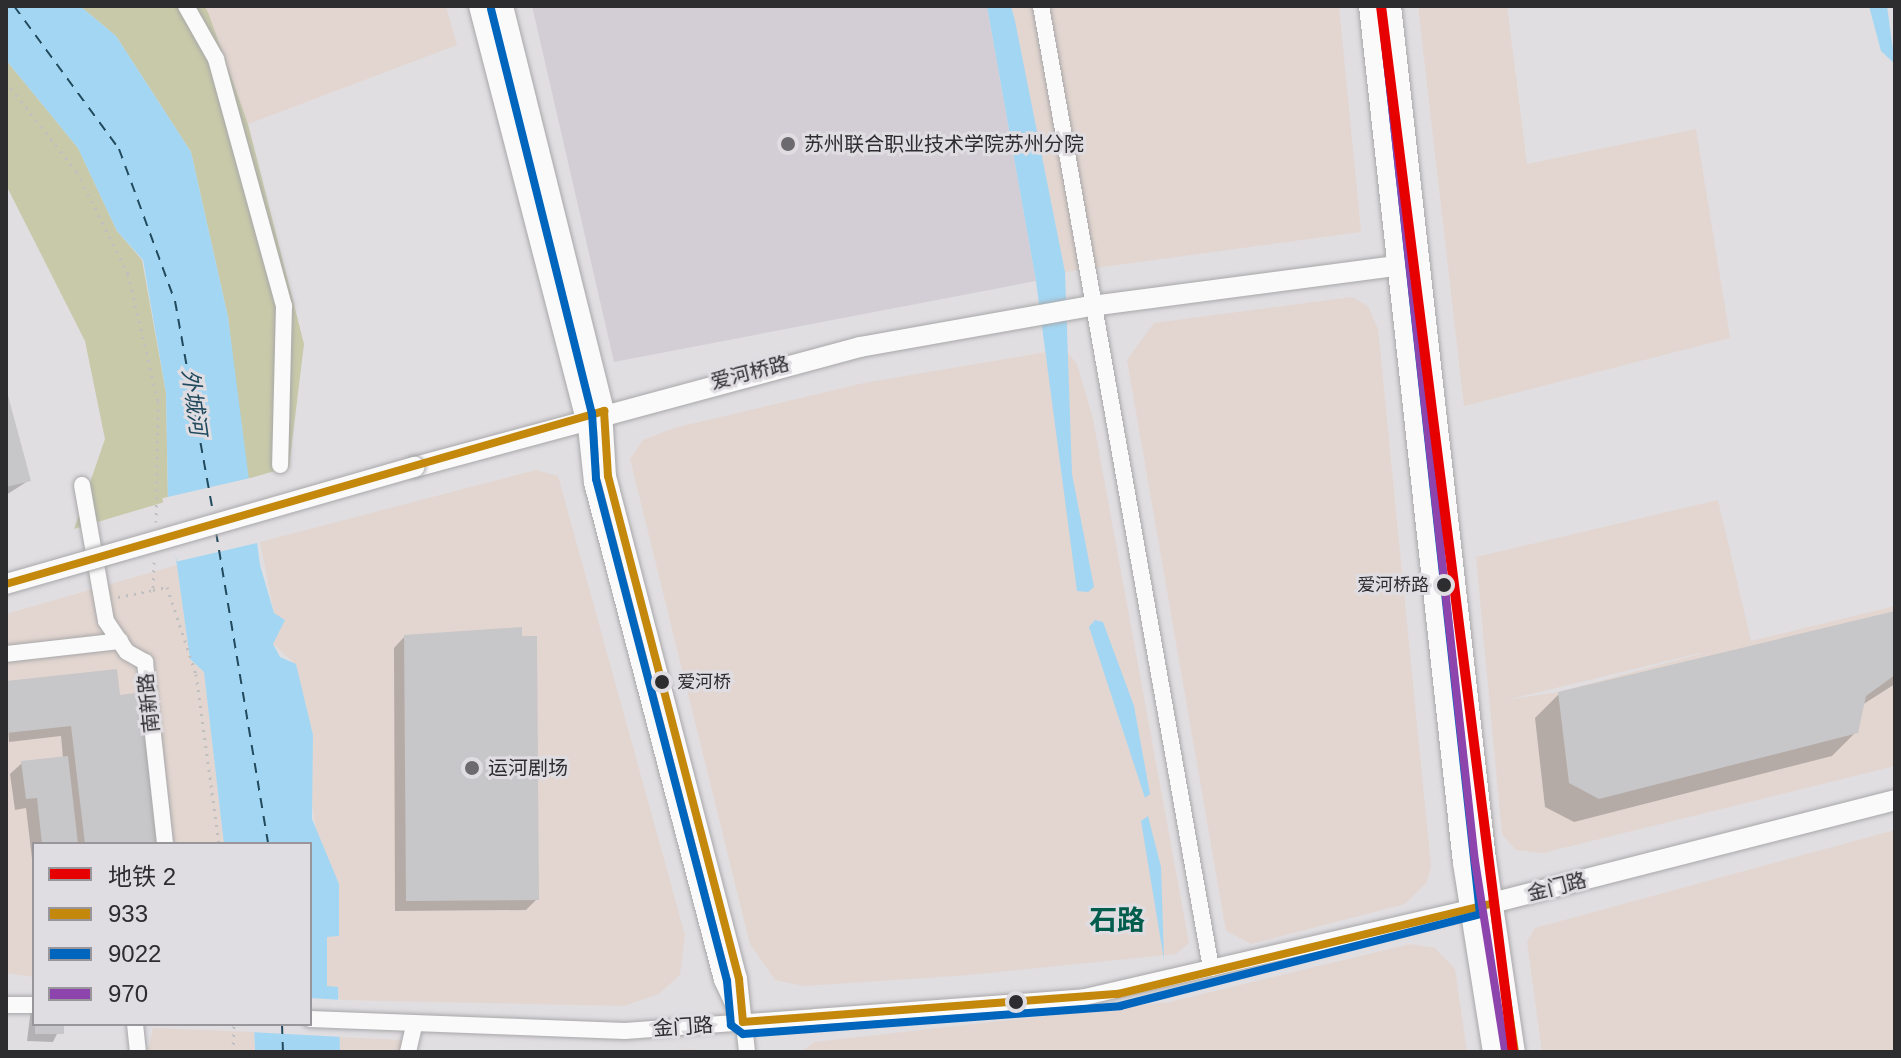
<!DOCTYPE html>
<html>
<head>
<meta charset="utf-8">
<style>
  body { margin:0 }
  #map { position:relative; width:1901px; height:1058px; overflow:hidden; background:#e0dee1; font-family:Arial,"Noto Sans SC",sans-serif }
  div>[style] { position:absolute }
  .commercial>* { inset:0; background:#e3d6d0 }
  .built>* { inset:0; background:#d3ced6 }
  .green>* { inset:0; background:#c7c9a9 }
  .water>* { inset:0; background:#a3d6f2 }
  .pier>* { inset:0; background:#e0dee1; transform-origin:0 0 }
  .shadow>* { inset:0; background:#0003 }
  .ferry>* { height:2px; margin-top:-1px; transform-origin:0; background:repeating-linear-gradient(90deg,#214a5e 0 10px,transparent 0 18px) }
  .building>* { inset:0; background:#c7c6c8; transform-origin:0 0 }
  .path>* { height:3px; margin-top:-1.5px; transform-origin:0; background:repeating-linear-gradient(90deg,#c0bfc0 0 2px,transparent 0 8px) }
  .roads { filter:drop-shadow(0 0 2px #a8a7a9) drop-shadow(0 0 2px #a8a7a9) }
  .minor>* { height:16px; margin:-8px; padding:0 8px; transform-origin:8px; border-radius:8px; background:#fafafa }
  .major>* { height:20px; margin:-10px; padding:0 10px; transform-origin:10px; border-radius:10px; background:#fafafa }
  .bridges { filter:drop-shadow(0 0 2px #a8a7a9) drop-shadow(0 0 2px #a8a7a9) }
  .major-bridge>* { height:20px; margin:-10px; padding:0 10px; transform-origin:10px; border-radius:10px; background:#fafafa }
  .bus-1>* { height:8px; margin:-4px; padding:0 4px; transform-origin:4px; border-radius:4px; background:#c4880c }
  .bus-2>* { height:8px; margin:-4px; padding:0 4px; transform-origin:4px; border-radius:4px; background:#0065bd }
  .bus-3>* { height:8px; margin:-4px; padding:0 4px; transform-origin:4px; border-radius:4px; background:#8e44ad }
  .metro-1>* { height:10px; margin:-5px; padding:0 5px; transform-origin:5px; border-radius:5px; background:#e60000 }
  .dots>* { width:22px; height:22px; translate:-50% -50%; box-sizing:border-box; border:4px solid #e0dde2; border-radius:50% }
  span { translate:-50% -50%; white-space:nowrap; text-align:center; line-height:1.15; -webkit-text-stroke:6px #e0dde2; paint-order:stroke }
  .bus-label { font-size:18px; color:#2d2c2e }
  .right { translate:-100% -50%; text-align:right }
  .left { translate:0 -50%; text-align:left }
  .poi-label { font-size:20px; color:#2d2c2e }
  .street-label { font-size:20px; color:#2d2c2e }
  .water-label { font-size:22px; color:#214a5e; font-style:italic }
  .district-label { font-size:28px; color:#025d4d; font-weight:700 }
  .frame { position:absolute; inset:0; border:8px solid #2d2c2e; pointer-events:none }
  .legend { position:absolute; left:32px; top:842px; width:280px; height:184px; box-sizing:border-box; background:#e0dde2; border:2px solid #98969a; margin:0; padding:10px 14px; list-style:none; font-size:24px; color:#2d2c2e }
  .legend li { display:flex; align-items:center; gap:16px; height:40px }
  .legend b { width:40px; border:2px solid #98969a }
</style>
</head>
<body>
<div id="map">
  <div class="commercial">
    <i style="clip-path:polygon(205px 6px,446px 6px,457px 45px,248px 124px)"></i>
    <i style="clip-path:polygon(1011px 6px,1339px 6px,1361px 232px,1065px 272px)"></i>
    <i style="clip-path:polygon(1418px 6px,1507px 6px,1527px 164px,1696px 129px,1730px 338px,1464px 406px)"></i>
    <i style="clip-path:polygon(1352px 297px,1368px 306px,1378px 329px,1431px 866px,1427px 882px,1405px 904px,1251px 944px,1226px 931px,1127px 360px,1154px 323px)"></i>
    <i style="clip-path:polygon(1052px 351px,1068px 353px,1077px 364px,1093px 419px,1189px 943px,1176px 954px,970px 975px,804px 986px,775px 980px,750px 944px,630px 459px,643px 440px,674px 428px,864px 383px)"></i>
    <i style="clip-path:polygon(536px 470px,558px 476px,685px 935px,680px 975px,659px 994px,624px 1006px,339px 1000px,338px 987px,327px 987px,327px 936px,339px 936px,339px 884px,318px 845px,310px 790px,313px 735px,296px 665px,273px 644px,284px 619px,274px 614px,260px 542px)"></i>
    <i style="clip-path:polygon(evenodd,1718px 500px,1751px 641px,1895px 606px,1895px 766px,1543px 853px,1516px 850px,1502px 834px,1476px 557px,1718px 500px,1700px 654px,1558px 692px,1506px 700px,1700px 653px,1700px 654px)"></i>
    <i style="clip-path:polygon(177px 565px,190px 659px,204px 672px,224px 844px,34px 844px,34px 977px,6px 973px,6px 614px)"></i>
    <i style="clip-path:polygon(1895px 830px,1895px 1052px,1542px 1052px,1527px 942px,1535px 928px)"></i>
    <i style="clip-path:polygon(1410px 944px,1435px 948px,1455px 969px,1467px 1052px,801px 1052px,814px 1042px,1170px 1002px)"></i>
    <i style="clip-path:polygon(153px 1028px,254px 1032px,255px 1052px,148px 1052px)"></i>
    <i style="clip-path:polygon(339px 1037px,403px 1040px,402px 1052px,340px 1052px)"></i>
    <i style="clip-path:polygon(691px 1049px,706px 1052px,416px 1052px,677px 1050px)"></i>
  </div>
  <div class="built">
    <i style="clip-path:polygon(532px 6px,987px 6px,1036px 281px,614px 362px)"></i>
  </div>
  <div class="green">
    <i style="clip-path:polygon(80px 6px,205px 6px,209px 15px,248px 124px,304px 344px,289px 467px,247px 479px,228px 317px,191px 152px,116px 36px)"></i>
    <i style="clip-path:polygon(6px 60px,78px 148px,117px 231px,142px 260px,166px 393px,168px 501px,74px 529px,105px 439px,85px 341px,6px 185px)"></i>
  </div>
  <div class="water">
    <i style="clip-path:polygon(6px 6px,80px 6px,116px 36px,191px 152px,228px 317px,260px 565px,274px 613px,285px 620px,273px 644px,280px 657px,296px 664px,313px 735px,312px 819px,339px 884px,339px 936px,327px 937px,327px 986px,338px 987px,340px 1052px,255px 1052px,254px 1024px,310px 1024px,310px 844px,224px 844px,204px 672px,190px 659px,168px 501px,166px 393px,143px 260px,117px 231px,78px 148px,6px 60px)"></i>
    <i style="clip-path:polygon(987px 6px,1011px 6px,1015px 21px,1065px 272px,1072px 474px,1094px 587px,1088px 592px,1077px 591px,1036px 281px)"></i>
    <i style="clip-path:polygon(1869px 6px,1887px 6px,1895px 64px,1881px 51px)"></i>
    <i style="clip-path:polygon(1095px 620px,1103px 622px,1134px 706px,1150px 794px,1145px 798px,1089px 627px)"></i>
    <i style="clip-path:polygon(1148px 816px,1161px 867px,1164px 960px,1141px 821px)"></i>
  </div>
  <div class="pier">
    <i style="left:250px;top:478px;width:65px;height:90px;rotate:77deg"></i>
    <i style="clip-path:polygon(310px 998px,343px 1000px,343px 1037px,250px 1032px,250px 1024px,310px 1024px)"></i>
  </div>
  <div class="shadow">
    <i style="clip-path:polygon(6px 396px,28px 481px,6px 495px)"></i>
    <i style="clip-path:polygon(1895px 613px,1895px 684px,1862px 705px,1856px 732px,1832px 756px,1574px 822px,1545px 807px,1535px 718px,1559px 694px)"></i>
    <i style="clip-path:polygon(405px 636px,537px 899px,526px 910px,395px 911px,394px 648px)"></i>
    <i style="clip-path:polygon(6px 683px,118px 697px,159px 844px,34px 844px,32px 859px,26px 808px,15px 810px,10px 774px,22px 763px,63px 758px,61px 736px,9px 742px)"></i>
    <i style="clip-path:polygon(34px 984px,34px 1024px,62px 1024px,53px 1042px,27px 1041px)"></i>
  </div>
  <div class="ferry">
    <i style="left:14px;top:6px;width:177px;rotate:53.7deg"></i>
    <i style="left:119px;top:149px;width:162px;rotate:69.8deg"></i>
    <i style="left:175px;top:301px;width:215px;rotate:79.8deg"></i>
    <i style="left:216px;top:532px;width:316px;rotate:80.5deg"></i>
    <i style="left:282px;top:1024px;width:28px;rotate:88deg"></i>
  </div>
  <div class="building">
    <i style="clip-path:polygon(6px 388px,31px 481px,6px 487px)"></i>
    <i style="clip-path:polygon(1895px 611px,1895px 675px,1866px 696px,1858px 733px,1599px 799px,1569px 783px,1558px 692px)"></i>
    <i style="clip-path:polygon(522px 627px,522px 636px,537px 636px,539px 900px,406px 901px,404px 635px)"></i>
    <i style="clip-path:polygon(117px 669px,120px 695px,143px 692px,161px 844px,85px 844px,71px 726px,6px 733px,6px 681px)"></i>
    <i style="clip-path:polygon(68px 756px,78px 844px,42px 844px,37px 798px,26px 799px,21px 761px)"></i>
    <i style="left:35px;top:1024px;width:29px;height:10px"></i>
  </div>
  <div class="path">
    <i style="left:6px;top:82px;width:115px;rotate:51.7deg"></i>
    <i style="left:77px;top:172px;width:114px;rotate:63.4deg"></i>
    <i style="left:128px;top:274px;width:130px;rotate:76.7deg"></i>
    <i style="left:158px;top:401px;width:121px;rotate:90.9deg"></i>
    <i style="left:154px;top:562px;width:28px;rotate:92deg"></i>
    <i style="left:153px;top:590px;width:14px;rotate:-12deg"></i>
    <i style="left:167px;top:587px;width:92px;rotate:71.6deg"></i>
    <i style="left:196px;top:674px;width:172px;rotate:82.3deg"></i>
    <i style="left:118px;top:597px;width:36px;rotate:-11deg"></i>
    <i style="left:233px;top:1052px;width:28px;rotate:-88deg"></i>
  </div>
  <div class="roads">
    <div class="minor">
      <i style="left:186px;top:6px;width:61px;rotate:60.5deg"></i>
      <i style="left:216px;top:59px;width:256px;rotate:74.6deg"></i>
      <i style="left:284px;top:306px;width:159px;rotate:91.4deg"></i>
      <i style="left:1041px;top:6px;width:977px;rotate:79.98deg"></i>
      <i style="left:604px;top:411px;width:65px;rotate:86.5deg"></i>
      <i style="left:608px;top:476px;width:520px;rotate:75.4deg"></i>
      <i style="left:739px;top:979px;width:73px;rotate:83.7deg"></i>
      <i style="left:585px;top:417px;width:66px;rotate:83.9deg"></i>
      <i style="left:592px;top:483px;width:514px;rotate:75.34deg"></i>
      <i style="left:722px;top:980px;width:38px;rotate:65deg"></i>
      <i style="left:82px;top:485px;width:138px;rotate:80deg"></i>
      <i style="left:106px;top:621px;width:37px;rotate:56deg"></i>
      <i style="left:127px;top:652px;width:21px;rotate:29deg"></i>
      <i style="left:145px;top:662px;width:183px;rotate:83.7deg"></i>
      <i style="left:6px;top:654px;width:115px;rotate:-6.5deg"></i>
      <i style="left:6px;top:1005px;width:28px"></i>
      <i style="left:310px;top:1019px;width:315px;rotate:2.2deg"></i>
      <i style="left:625px;top:1031px;width:461px;rotate:-4.2deg"></i>
      <i style="left:1085px;top:997px;width:395px;rotate:-13deg"></i>
      <i style="left:135px;top:1024px;width:28px;rotate:84deg"></i>
      <i style="left:408px;top:1052px;width:28px;rotate:-77deg"></i>
    </div>
    <div class="major">
      <i style="left:479px;top:6px;width:424px;rotate:75.5deg"></i>
      <i style="left:503px;top:6px;width:417px;rotate:76deg"></i>
      <i style="left:1369px;top:6px;width:862px;rotate:83.74deg"></i>
      <i style="left:1463px;top:863px;width:191px;rotate:81deg"></i>
      <i style="left:1391px;top:6px;width:858px;rotate:83.65deg"></i>
      <i style="left:1486px;top:859px;width:195px;rotate:81.5deg"></i>
      <i style="left:415px;top:467px;width:461px;rotate:-15.1deg"></i>
      <i style="left:860px;top:347px;width:235px;rotate:-10.1deg"></i>
      <i style="left:1091px;top:306px;width:321px;rotate:-7.5deg"></i>
      <i style="left:1480px;top:906px;width:428px;rotate:-14.3deg"></i>
    </div>
  </div>
  <div class="bridges">
    <div class="major-bridge">
      <i style="left:6px;top:584px;width:425px;rotate:-16deg"></i>
    </div>
  </div>
  <div class="bus-1">
    <i style="left:6px;top:584px;width:623px;rotate:-16.14deg"></i>
    <i style="left:604px;top:411px;width:65px;rotate:86.5deg"></i>
    <i style="left:608px;top:476px;width:520px;rotate:75.4deg"></i>
    <i style="left:739px;top:979px;width:43px;rotate:84.7deg"></i>
    <i style="left:743px;top:1022px;width:376px;rotate:-4.3deg"></i>
    <i style="left:1118px;top:994px;width:386px;rotate:-13.6deg"></i>
    <i style="left:1493px;top:903px;width:151px;rotate:81.6deg"></i>
  </div>
  <div class="bus-2">
    <i style="left:491px;top:9px;width:416px;rotate:76deg"></i>
    <i style="left:592px;top:413px;width:66px;rotate:86.5deg"></i>
    <i style="left:596px;top:479px;width:519px;rotate:75.37deg"></i>
    <i style="left:727px;top:981px;width:44px;rotate:84.8deg"></i>
    <i style="left:731px;top:1025px;width:15px;rotate:37deg"></i>
    <i style="left:743px;top:1034px;width:378px;rotate:-4.2deg"></i>
    <i style="left:1120px;top:1006px;width:372px;rotate:-14.3deg"></i>
    <i style="left:1480px;top:914px;width:913px;rotate:-96.22deg"></i>
  </div>
  <div class="bus-3">
    <i style="left:1381px;top:6px;width:860px;rotate:83.73deg"></i>
    <i style="left:1475px;top:861px;width:191px;rotate:81deg"></i>
  </div>
  <div class="metro-1">
    <i style="left:1381px;top:6px;width:1054px;rotate:82.81deg"></i>
  </div>
  <div class="dots">
    <i style="left:788px;top:144px;background:#6c6a6d"></i>
    <i style="left:1444px;top:585px;background:#2d2c2e"></i>
    <i style="left:662px;top:682px;background:#2d2c2e"></i>
    <i style="left:472px;top:768px;background:#6c6a6d"></i>
    <i style="left:1016px;top:1002px;background:#2d2c2e"></i>
  </div>
  <div class="bus-label">
    <span class="right" style="left:1429px;top:585px">爱河桥路</span>
    <span class="left" style="left:677px;top:682px">爱河桥</span>
  </div>
  <div class="poi-label">
    <span class="left" style="left:804px;top:144px">苏州联合职业技术学院苏州分院</span>
    <span class="left" style="left:488px;top:768px">运河剧场</span>
  </div>
  <div class="street-label">
    <span style="left:750px;top:373px;rotate:-14deg">爱河桥路</span>
    <span style="left:149px;top:703px;rotate:-96deg">南新路</span>
    <span style="left:1557px;top:887px;rotate:-14deg">金门路</span>
    <span style="left:683px;top:1027px;rotate:-4deg">金门路</span>
  </div>
  <div class="water-label">
    <span style="left:194px;top:402px;rotate:82deg">外城河</span>
  </div>
  <div class="district-label">
    <span style="left:1117px;top:921px">石路</span>
  </div>
  <div class="frame"></div>
  <ul class="legend">
  <li><b style="height:10px;background:#e60000"></b>地铁 2</li>
  <li><b style="height:10px;background:#c4880c"></b>933</li>
  <li><b style="height:10px;background:#0065bd"></b>9022</li>
  <li><b style="height:10px;background:#8e44ad"></b>970</li>
  </ul>
</div>
</body>
</html>
